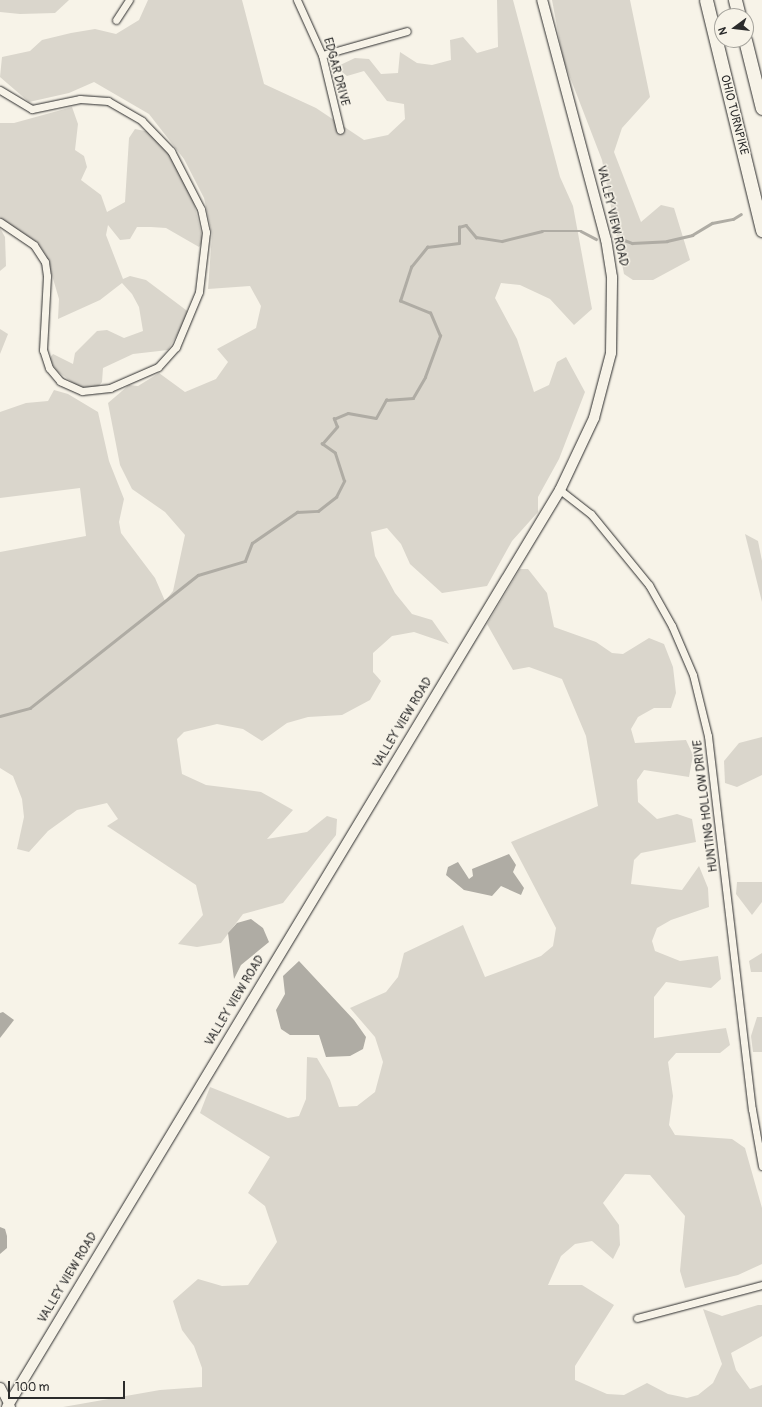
<!DOCTYPE html>
<html>
<head>
<meta charset="utf-8">
<style>
  body { margin:0 }
  #map { position:relative; width:762px; height:1407px; overflow:hidden; background:#f7f3e8; font-family:Pangolin,sans-serif }
  div>[style] { position:absolute }
  .green>* { inset:0; background:#dad6cc }
  .water>* { inset:0; background:#afaca4 }
  .stream>* { height:2.5px; margin:-1.25px; padding:0 1.25px; transform-origin:1.25px; border-radius:1.25px; background:#afaca4 }
  .roads { filter:drop-shadow(0 0 1px #2b2b2b) drop-shadow(0 0 1px #2b2b2b) }
  .minor>* { height:7px; margin:-3.5px; padding:0 3.5px; transform-origin:3.5px; border-radius:3.5px; background:#f7f3e8 }
  .tertiary>* { height:9px; margin:-4.5px; padding:0 4.5px; transform-origin:4.5px; border-radius:4.5px; background:#f7f3e8 }
  .secondary>* { height:10px; margin:-5px; padding:0 5px; transform-origin:5px; border-radius:5px; background:#f7f3e8 }
  .motorway>* { height:13px; margin:-6.5px; padding:0 6.5px; transform-origin:6.5px; border-radius:6.5px; background:#f7f3e8 }
  span { translate:-50% -50%; white-space:nowrap; text-align:center; line-height:1.15; -webkit-text-stroke:3px #f7f3e8; paint-order:stroke }
  .street-label { font-size:12px; color:#2b2b2b }
  .north { position:absolute; left:714px; top:8px; width:40px; height:40px; box-sizing:border-box; background:#f7f3e8; border:1px solid #a5a39c; border-radius:50%; rotate:255deg; font-size:11px; font-weight:700; line-height:16px; text-align:center; color:#2b2b2b }
  .north::after { content:''; display:block; margin:auto; width:14px; height:18px; background:#2b2b2b; clip-path:polygon(50% 0,100% 100%,50% 72%,0 100%) }
  .scale { position:absolute; left:8px; top:1381px; width:117px; height:18px; box-sizing:border-box; border:2px solid #2b2b2b; border-top:0; padding-left:5px; font-size:12px; line-height:14px; white-space:nowrap; color:#2b2b2b; -webkit-text-stroke:3px #f7f3e8; paint-order:stroke }
</style>
</head>
<body>
<div id="map">
  <div class="green">
    <i style="clip-path:polygon(0 0,69px 0,55px 13px,20px 14px,0 12px)"></i>
    <i style="clip-path:polygon(148px 0,242px 0,264px 84px,316px 108px,364px 140px,388px 135px,405px 119px,404px 104px,387px 101px,364px 71px,347px 76px,336px 67px,355px 58px,369px 59px,381px 74px,398px 73px,400px 52px,417px 63px,432px 65px,451px 60px,450px 40px,463px 37px,477px 53px,498px 47px,497px 0,513px 0,560px 177px,573px 206px,592px 309px,574px 325px,550px 299px,520px 285px,501px 283px,495px 298px,517px 339px,534px 392px,549px 385px,557px 362px,566px 357px,585px 392px,559px 459px,538px 497px,538px 512px,512px 541px,487px 586px,442px 593px,410px 564px,401px 544px,387px 528px,371px 532px,375px 556px,395px 593px,412px 614px,432px 620px,449px 644px,414px 632px,392px 636px,373px 653px,373px 672px,381px 681px,370px 700px,342px 715px,308px 717px,287px 723px,262px 741px,243px 729px,217px 724px,184px 732px,177px 739px,182px 774px,206px 785px,261px 792px,293px 810px,267px 839px,307px 832px,327px 816px,337px 819px,336px 835px,283px 903px,243px 914px,221px 943px,197px 947px,178px 944px,203px 915px,196px 885px,107px 826px,118px 819px,107px 803px,77px 810px,48px 831px,29px 852px,17px 849px,24px 817px,22px 799px,13px 776px,0 768px,0 552px,86px 536px,80px 488px,0 498px,0 412px,26px 403px,48px 401px,54px 390px,68px 394px,98px 412px,109px 461px,124px 499px,119px 522px,121px 533px,155px 578px,165px 601px,173px 591px,185px 535px,165px 512px,132px 489px,120px 465px,108px 403px,129px 385px,138px 386px,159px 373px,185px 392px,216px 379px,228px 362px,217px 349px,256px 328px,261px 306px,250px 286px,208px 289px,212px 234px,204px 198px,184px 159px,149px 114px,94px 82px,69px 93px,29px 102px,0 77px,2px 57px,30px 51px,42px 40px,71px 33px,95px 29px,116px 34px,139px 20px)"></i>
    <i style="clip-path:polygon(552px 0,630px 0,650px 97px,622px 128px,614px 152px,641px 222px,661px 205px,674px 208px,690px 260px,653px 280px,633px 280px,624px 274px,602px 160px,563px 59px)"></i>
    <i style="clip-path:polygon(72px 107px,78px 124px,75px 150px,84px 156px,87px 167px,81px 180px,101px 195px,107px 212px,125px 202px,129px 138px,135px 129px,150px 132px,168px 151px,193px 199px,203px 241px,199px 247px,166px 228px,151px 227px,137px 227px,130px 239px,120px 240px,108px 225px,106px 235px,123px 279px,130px 276px,146px 280px,190px 313px,168px 350px,133px 354px,103px 368px,102px 382px,98px 387px,80px 388px,57px 371px,49px 359px,53px 354px,73px 364px,75px 353px,97px 331px,107px 330px,124px 338px,143px 331px,139px 307px,132px 294px,122px 283px,100px 300px,58px 319px,59px 299px,46px 255px,37px 242px,0 218px,0 123px,14px 123px)"></i>
    <i style="clip-path:polygon(0 228px,5px 237px,6px 266px,0 271px)"></i>
    <i style="clip-path:polygon(0 329px,8px 334px,0 354px)"></i>
    <i style="clip-path:polygon(745px 534px,758px 541px,762px 561px,762px 602px)"></i>
    <i style="clip-path:polygon(520px 569px,528px 569px,547px 593px,554px 627px,596px 642px,612px 653px,623px 654px,649px 638px,664px 644px,673px 667px,676px 693px,671px 708px,654px 708px,638px 717px,631px 729px,635px 743px,686px 740px,693px 755px,689px 777px,644px 770px,637px 780px,638px 802px,657px 819px,677px 814px,692px 819px,696px 842px,641px 853px,634px 860px,631px 884px,682px 890px,699px 866px,708px 888px,709px 907px,671px 920px,657px 928px,652px 941px,655px 951px,680px 961px,718px 956px,721px 979px,711px 988px,666px 982px,654px 997px,654px 1038px,726px 1028px,730px 1045px,720px 1053px,676px 1053px,668px 1062px,673px 1096px,669px 1125px,675px 1135px,732px 1139px,745px 1148px,762px 1208px,762px 1264px,738px 1275px,685px 1288px,680px 1271px,685px 1216px,650px 1175px,625px 1174px,603px 1203px,619px 1225px,620px 1245px,613px 1259px,592px 1241px,575px 1244px,561px 1256px,548px 1285px,582px 1285px,614px 1305px,575px 1366px,575px 1380px,607px 1394px,624px 1395px,647px 1383px,668px 1394px,687px 1398px,698px 1395px,713px 1383px,722px 1364px,703px 1309px,722px 1316px,758px 1305px,762px 1305px,762px 1336px,731px 1353px,736px 1370px,750px 1389px,762px 1385px,762px 1407px,63px 1407px,160px 1390px,202px 1387px,202px 1368px,194px 1346px,182px 1330px,173px 1301px,198px 1279px,222px 1286px,248px 1285px,277px 1242px,265px 1206px,248px 1193px,270px 1157px,200px 1113px,210px 1087px,288px 1118px,299px 1116px,306px 1099px,307px 1057px,317px 1058px,330px 1080px,339px 1107px,357px 1106px,375px 1092px,383px 1062px,375px 1037px,350px 1008px,386px 992px,398px 977px,404px 953px,463px 925px,485px 977px,541px 956px,553px 946px,556px 928px,511px 842px,598px 806px,586px 736px,562px 679px,529px 667px,513px 670px,487px 624px)"></i>
    <i style="clip-path:polygon(762px 737px,762px 775px,737px 787px,725px 783px,724px 761px,739px 743px)"></i>
    <i style="clip-path:polygon(737px 882px,762px 882px,762px 902px,752px 915px,736px 894px)"></i>
    <i style="clip-path:polygon(762px 953px,762px 972px,751px 972px,749px 961px)"></i>
    <i style="clip-path:polygon(757px 1017px,762px 1017px,762px 1052px,753px 1052px,751px 1036px)"></i>
  </div>
  <div class="water">
    <i style="clip-path:polygon(509px 854px,516px 865px,513px 872px,524px 888px,521px 895px,501px 886px,492px 896px,464px 890px,446px 875px,448px 867px,458px 862px,469px 879px,473px 876px,472px 869px)"></i>
    <i style="clip-path:polygon(251px 919px,263px 928px,269px 942px,241px 965px,234px 979px,228px 933px,237px 923px)"></i>
    <i style="clip-path:polygon(299px 961px,354px 1020px,366px 1037px,363px 1049px,350px 1056px,326px 1057px,319px 1035px,290px 1035px,281px 1029px,276px 1010px,285px 994px,283px 976px)"></i>
    <i style="clip-path:polygon(3px 1012px,14px 1020px,0 1038px,0 1013px)"></i>
    <i style="clip-path:polygon(0 1227px,5px 1229px,7px 1236px,7px 1248px,0 1254px)"></i>
  </div>
  <div class="stream">
    <i style="left:619px;top:238px;width:14px;rotate:21deg"></i>
    <i style="left:632px;top:243px;width:35px;rotate:-3deg"></i>
    <i style="left:667px;top:241px;width:26px;rotate:-13deg"></i>
    <i style="left:692px;top:235px;width:23px;rotate:-31deg"></i>
    <i style="left:712px;top:223px;width:21px;rotate:-11deg"></i>
    <i style="left:733px;top:219px;width:9px;rotate:-32deg"></i>
    <i style="left:0;top:716px;width:31px;rotate:-15deg"></i>
    <i style="left:30px;top:708px;width:214px;rotate:-38.4deg"></i>
    <i style="left:198px;top:575px;width:49px;rotate:-16.6deg"></i>
    <i style="left:245px;top:561px;width:19px;rotate:-69deg"></i>
    <i style="left:252px;top:543px;width:55px;rotate:-34.6deg"></i>
    <i style="left:297px;top:512px;width:21px;rotate:-3deg"></i>
    <i style="left:318px;top:511px;width:23px;rotate:-38deg"></i>
    <i style="left:336px;top:497px;width:18px;rotate:-63deg"></i>
    <i style="left:344px;top:481px;width:29px;rotate:-108deg"></i>
    <i style="left:335px;top:453px;width:16px;rotate:-145deg"></i>
    <i style="left:322px;top:444px;width:23px;rotate:-49deg"></i>
    <i style="left:337px;top:427px;width:9px;rotate:-111deg"></i>
    <i style="left:334px;top:419px;width:15px;rotate:-23deg"></i>
    <i style="left:348px;top:413px;width:28px;rotate:10deg"></i>
    <i style="left:376px;top:418px;width:21px;rotate:-61deg"></i>
    <i style="left:386px;top:400px;width:27px;rotate:-4deg"></i>
    <i style="left:413px;top:398px;width:24px;rotate:-60deg"></i>
    <i style="left:425px;top:377px;width:44px;rotate:-69.9deg"></i>
    <i style="left:440px;top:336px;width:25px;rotate:-113deg"></i>
    <i style="left:430px;top:313px;width:32px;rotate:-158deg"></i>
    <i style="left:400px;top:301px;width:36px;rotate:-72deg"></i>
    <i style="left:411px;top:267px;width:26px;rotate:-51deg"></i>
    <i style="left:427px;top:247px;width:32px;rotate:-7deg"></i>
    <i style="left:459px;top:243px;width:16px;rotate:-90deg"></i>
    <i style="left:459px;top:227px;width:7px;rotate:-16deg"></i>
    <i style="left:466px;top:225px;width:16px;rotate:50deg"></i>
    <i style="left:476px;top:237px;width:26px;rotate:9deg"></i>
    <i style="left:502px;top:241px;width:41px;rotate:-14deg"></i>
    <i style="left:542px;top:231px;width:39px"></i>
    <i style="left:581px;top:231px;width:17px;rotate:28deg"></i>
  </div>
  <div class="roads">
    <div class="minor">
      <i style="left:297px;top:0;width:60px;rotate:65.6deg"></i>
      <i style="left:322px;top:55px;width:77px;rotate:76.5deg"></i>
      <i style="left:116px;top:20px;width:24px;rotate:-57deg"></i>
      <i style="left:322px;top:55px;width:88px;rotate:-15.8deg"></i>
      <i style="left:0;top:90px;width:37px;rotate:31deg"></i>
      <i style="left:32px;top:109px;width:49px;rotate:-11.8deg"></i>
      <i style="left:80px;top:99px;width:28px;rotate:4deg"></i>
      <i style="left:108px;top:101px;width:39px;rotate:30deg"></i>
      <i style="left:142px;top:121px;width:42px;rotate:46deg"></i>
      <i style="left:171px;top:151px;width:65px;rotate:62.7deg"></i>
      <i style="left:201px;top:209px;width:24px;rotate:78deg"></i>
      <i style="left:206px;top:232px;width:60px;rotate:96.7deg"></i>
      <i style="left:199px;top:292px;width:60px;rotate:112.7deg"></i>
      <i style="left:176px;top:347px;width:27px;rotate:132deg"></i>
      <i style="left:158px;top:367px;width:52px;rotate:156.4deg"></i>
      <i style="left:110px;top:388px;width:28px;rotate:174deg"></i>
      <i style="left:82px;top:391px;width:24px;rotate:-156deg"></i>
      <i style="left:60px;top:381px;width:17px;rotate:-130deg"></i>
      <i style="left:49px;top:368px;width:19px;rotate:-108deg"></i>
      <i style="left:43px;top:350px;width:74px;rotate:-86.9deg"></i>
      <i style="left:47px;top:276px;width:14px;rotate:-98deg"></i>
      <i style="left:45px;top:262px;width:20px;rotate:-123deg"></i>
      <i style="left:34px;top:245px;width:41px;rotate:-145.9deg"></i>
      <i style="left:560px;top:490px;width:39px;rotate:38deg"></i>
      <i style="left:591px;top:514px;width:92px;rotate:50.8deg"></i>
      <i style="left:649px;top:585px;width:47px;rotate:60.7deg"></i>
      <i style="left:672px;top:626px;width:53px;rotate:66.8deg"></i>
      <i style="left:693px;top:675px;width:63px;rotate:76.2deg"></i>
      <i style="left:708px;top:736px;width:376px;rotate:83.3deg"></i>
      <i style="left:752px;top:1109px;width:58px;rotate:80deg"></i>
      <i style="left:637px;top:1318px;width:129px;rotate:-14.8deg"></i>
    </div>
    <div class="tertiary">
      <i style="left:0;top:1387px;width:22px;rotate:63deg"></i>
    </div>
    <div class="secondary">
      <i style="left:7px;top:1407px;width:1071px;rotate:-58.91deg"></i>
      <i style="left:560px;top:490px;width:80px;rotate:-64.7deg"></i>
      <i style="left:594px;top:418px;width:67px;rotate:-75.3deg"></i>
      <i style="left:611px;top:353px;width:76px;rotate:-89.2deg"></i>
      <i style="left:612px;top:277px;width:37px;rotate:-99deg"></i>
      <i style="left:606px;top:240px;width:248px;rotate:-104.9deg"></i>
    </div>
    <div class="motorway">
      <i style="left:706px;top:0;width:237px;rotate:76.3deg"></i>
      <i style="left:735px;top:0;width:16px;rotate:76deg"></i>
      <i style="left:745px;top:40px;width:70px;rotate:76deg"></i>
    </div>
  </div>
  <div class="street-label">
    <span style="left:336px;top:72px;rotate:75deg">EDGAR DRIVE</span>
    <span style="left:734px;top:115px;rotate:76deg">OHIO TURNPIKE</span>
    <span style="left:612px;top:216px;rotate:77deg">VALLEY VIEW ROAD</span>
    <span style="left:403px;top:723px;rotate:-59deg">VALLEY VIEW ROAD</span>
    <span style="left:706px;top:806px;rotate:-97deg">HUNTING HOLLOW DRIVE</span>
    <span style="left:235px;top:1001px;rotate:-59deg">VALLEY VIEW ROAD</span>
    <span style="left:68px;top:1278px;rotate:-59deg">VALLEY VIEW ROAD</span>
  </div>
  <div class="north">N</div>
  <div class="scale">100 m</div>
</div>
</body>
</html>
